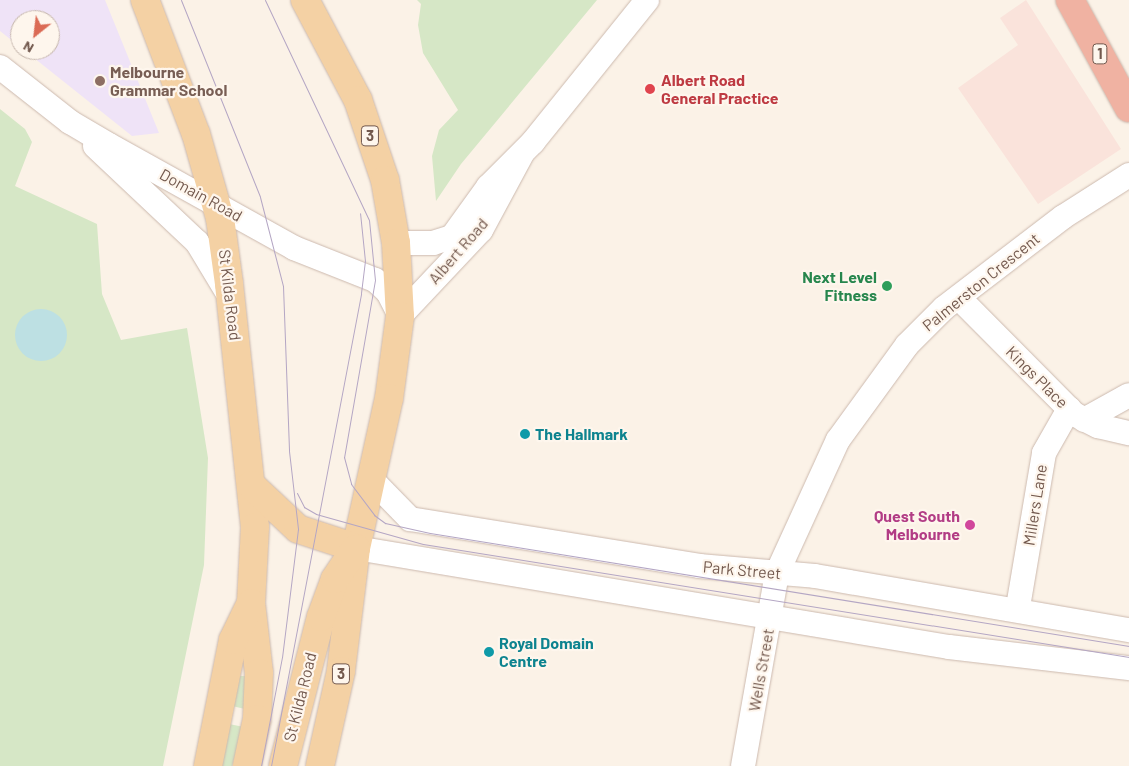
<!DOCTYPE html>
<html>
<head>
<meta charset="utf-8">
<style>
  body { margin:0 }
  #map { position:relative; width:1129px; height:766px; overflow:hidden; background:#fbf2e7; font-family:Barlow,sans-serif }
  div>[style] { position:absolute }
  .commercial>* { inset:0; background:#fae3db }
  .education>* { inset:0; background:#efe3f7 }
  .green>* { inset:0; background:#d6e7c6 }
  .water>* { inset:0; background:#bde0e3 }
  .round { border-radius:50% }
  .roads { filter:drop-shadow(0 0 1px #ccb9ae) drop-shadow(0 0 1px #ccb9ae) }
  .minor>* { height:24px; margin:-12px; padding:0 12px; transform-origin:12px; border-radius:12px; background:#fff }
  .major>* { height:28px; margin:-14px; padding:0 14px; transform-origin:14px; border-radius:14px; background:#f4d1a4 }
  .highway>* { height:28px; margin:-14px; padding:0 14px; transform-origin:14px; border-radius:14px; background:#f0b2a2 }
  .tram>* { height:1px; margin:-0.5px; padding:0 0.5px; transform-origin:0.5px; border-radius:0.5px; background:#b4a6c4 }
  .dots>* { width:14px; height:14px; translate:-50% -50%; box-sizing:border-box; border:2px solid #fef6ed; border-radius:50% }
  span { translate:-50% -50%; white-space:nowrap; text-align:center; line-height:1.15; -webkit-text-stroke:4.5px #fef6ed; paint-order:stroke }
  .shield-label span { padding:1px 4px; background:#fef6ed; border:1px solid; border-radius:4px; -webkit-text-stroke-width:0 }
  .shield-label { font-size:15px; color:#72584d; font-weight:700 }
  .education-label { font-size:16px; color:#785e54; font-weight:700 }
  .left { translate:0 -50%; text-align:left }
  .health-label { font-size:16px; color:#be3a42; font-weight:700 }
  .street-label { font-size:16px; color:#72584d }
  .leisure-label { font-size:16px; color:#27864d; font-weight:700 }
  .right { translate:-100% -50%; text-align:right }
  .culture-label { font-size:16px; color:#0d838f; font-weight:700 }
  .hotel-label { font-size:16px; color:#b23c85; font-weight:700 }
  .north { position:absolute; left:10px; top:10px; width:50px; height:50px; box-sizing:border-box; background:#fef6ed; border:1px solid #c6b7ad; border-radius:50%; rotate:209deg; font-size:14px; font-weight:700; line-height:20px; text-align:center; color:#72584d }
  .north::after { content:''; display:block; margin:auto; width:18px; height:22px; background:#db6b55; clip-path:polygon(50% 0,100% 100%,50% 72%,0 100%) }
</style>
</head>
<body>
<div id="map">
  <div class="commercial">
    <i style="clip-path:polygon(1026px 0,1121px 149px,1038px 204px,958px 88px,1018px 45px,1000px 18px)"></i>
  </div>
  <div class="education">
    <i style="clip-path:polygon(0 0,105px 0,159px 133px,132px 136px,24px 50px,50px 50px,50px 20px,20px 20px,20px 47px,0 31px)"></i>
  </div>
  <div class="green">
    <i style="clip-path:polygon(417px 0,597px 0,461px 164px,436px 201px,432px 156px,439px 130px,458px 110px,423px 53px,418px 25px,421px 4px)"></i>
    <i style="clip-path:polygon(0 109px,25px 129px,32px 142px,15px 186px,97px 224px,102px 294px,121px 340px,187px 328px,208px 458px,204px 565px,163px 766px,0 766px)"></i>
    <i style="clip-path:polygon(239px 676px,249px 676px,245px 709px,232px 706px)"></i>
    <i style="clip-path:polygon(229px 724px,244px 727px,232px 766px,217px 766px)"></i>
  </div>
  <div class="water">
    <i class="round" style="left:15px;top:309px;width:52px;height:52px"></i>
  </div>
  <div class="roads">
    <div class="minor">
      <i style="left:0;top:67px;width:89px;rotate:38.2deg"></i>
      <i style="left:70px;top:122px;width:45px;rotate:30.5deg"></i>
      <i style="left:109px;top:145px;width:212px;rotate:29.1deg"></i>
      <i style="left:294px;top:248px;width:87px;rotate:21.6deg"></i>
      <i style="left:375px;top:280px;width:18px;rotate:43deg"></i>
      <i style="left:388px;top:292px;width:27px;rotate:63deg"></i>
      <i style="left:400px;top:316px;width:118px;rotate:-46.7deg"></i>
      <i style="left:481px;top:230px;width:86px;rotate:-61.7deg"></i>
      <i style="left:95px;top:146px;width:140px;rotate:43.3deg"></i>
      <i style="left:197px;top:242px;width:56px;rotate:58.9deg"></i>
      <i style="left:396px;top:243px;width:37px"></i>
      <i style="left:433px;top:243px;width:20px;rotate:-18deg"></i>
      <i style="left:452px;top:237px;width:62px;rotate:-54.2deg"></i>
      <i style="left:488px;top:187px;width:64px;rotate:-45deg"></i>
      <i style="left:533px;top:142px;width:182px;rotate:-51.2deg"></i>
      <i style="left:959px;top:298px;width:163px;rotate:45.2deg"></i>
      <i style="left:1074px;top:414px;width:27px;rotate:27deg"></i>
      <i style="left:1098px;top:426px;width:32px;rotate:13deg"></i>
      <i style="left:1084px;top:420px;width:51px;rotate:-29.1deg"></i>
      <i style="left:371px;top:479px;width:56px;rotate:45.7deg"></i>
      <i style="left:410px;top:519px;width:293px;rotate:9.2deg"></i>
      <i style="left:699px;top:566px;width:116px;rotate:4.9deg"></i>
      <i style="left:815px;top:576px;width:319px;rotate:9.8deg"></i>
      <i style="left:356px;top:548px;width:601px;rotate:9.48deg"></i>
      <i style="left:949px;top:647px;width:181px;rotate:6.7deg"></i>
      <i style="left:1018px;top:607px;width:156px;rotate:-80.4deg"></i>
      <i style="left:1044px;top:453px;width:51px;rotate:-60.4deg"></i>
      <i style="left:743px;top:766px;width:196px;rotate:-80deg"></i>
      <i style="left:777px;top:573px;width:146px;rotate:-65.4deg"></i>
      <i style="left:838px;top:440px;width:117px;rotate:-54deg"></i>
      <i style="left:907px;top:345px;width:52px;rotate:-45deg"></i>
      <i style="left:944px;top:308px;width:150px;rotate:-37.4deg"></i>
      <i style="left:1063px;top:217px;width:78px;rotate:-32.5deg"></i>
    </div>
    <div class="major">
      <i style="left:145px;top:0;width:143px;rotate:69.2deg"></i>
      <i style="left:196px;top:134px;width:87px;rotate:74.1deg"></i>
      <i style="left:220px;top:218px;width:67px;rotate:82.2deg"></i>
      <i style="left:229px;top:284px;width:244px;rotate:83.9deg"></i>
      <i style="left:255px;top:527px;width:76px;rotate:93deg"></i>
      <i style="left:251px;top:603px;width:70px;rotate:83.5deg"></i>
      <i style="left:259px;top:673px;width:46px;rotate:92.5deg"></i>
      <i style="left:257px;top:719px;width:48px;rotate:102deg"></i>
      <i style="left:305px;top:0;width:113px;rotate:62.1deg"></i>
      <i style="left:358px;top:100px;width:84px;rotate:71.4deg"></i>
      <i style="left:385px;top:180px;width:64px;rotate:80.1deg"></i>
      <i style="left:396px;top:243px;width:73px;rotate:86.9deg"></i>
      <i style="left:400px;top:316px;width:83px;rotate:97.6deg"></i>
      <i style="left:389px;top:398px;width:154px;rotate:102.4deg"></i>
      <i style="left:356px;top:548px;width:124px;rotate:97deg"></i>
      <i style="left:341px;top:671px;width:97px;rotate:102.5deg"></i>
      <i style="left:251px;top:485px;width:64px;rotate:43.1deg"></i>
      <i style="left:298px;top:529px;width:61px;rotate:18.1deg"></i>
      <i style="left:208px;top:766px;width:128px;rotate:-78.8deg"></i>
      <i style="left:233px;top:640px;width:41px;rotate:-64.1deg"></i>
      <i style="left:283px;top:766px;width:154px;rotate:-75.7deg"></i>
      <i style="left:321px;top:617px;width:40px;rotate:-69.8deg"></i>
      <i style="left:335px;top:579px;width:36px;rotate:-56deg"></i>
    </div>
    <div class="highway">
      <i style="left:1070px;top:0;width:123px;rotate:61.4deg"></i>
    </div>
  </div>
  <div class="tram">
    <i style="left:181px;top:0;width:212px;rotate:68.1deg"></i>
    <i style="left:260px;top:197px;width:92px;rotate:75.5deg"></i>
    <i style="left:283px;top:286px;width:165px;rotate:87.9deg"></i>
    <i style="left:289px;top:451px;width:79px;rotate:83.4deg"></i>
    <i style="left:298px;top:529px;width:129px;rotate:97.1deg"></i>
    <i style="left:282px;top:657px;width:111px;rotate:100.9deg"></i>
    <i style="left:265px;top:0;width:243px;rotate:64.7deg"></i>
    <i style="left:369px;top:220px;width:60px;rotate:84.3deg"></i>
    <i style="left:375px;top:280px;width:180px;rotate:99.9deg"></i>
    <i style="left:344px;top:457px;width:28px;rotate:75deg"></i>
    <i style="left:351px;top:484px;width:39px;rotate:53deg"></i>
    <i style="left:374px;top:515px;width:14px;rotate:36deg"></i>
    <i style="left:385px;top:523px;width:46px;rotate:12.5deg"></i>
    <i style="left:430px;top:533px;width:708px;rotate:9.18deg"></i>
    <i style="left:297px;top:493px;width:16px;rotate:63deg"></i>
    <i style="left:304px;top:507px;width:14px;rotate:30deg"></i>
    <i style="left:316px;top:514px;width:111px;rotate:15.7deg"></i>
    <i style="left:423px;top:544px;width:715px;rotate:9.09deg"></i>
    <i style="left:271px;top:766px;width:481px;rotate:-79.2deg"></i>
    <i style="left:361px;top:293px;width:32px;rotate:-83deg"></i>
    <i style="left:365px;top:261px;width:48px;rotate:-95.9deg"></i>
  </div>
  <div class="dots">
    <i style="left:100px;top:81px;background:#8d6e63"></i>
    <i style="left:650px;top:89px;background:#e0444e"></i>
    <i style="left:887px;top:286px;background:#2e9e5b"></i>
    <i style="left:525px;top:434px;background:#0f9aa8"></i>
    <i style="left:970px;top:525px;background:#d1479c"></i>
    <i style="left:489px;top:652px;background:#0f9aa8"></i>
  </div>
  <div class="shield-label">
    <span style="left:1100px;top:54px">1</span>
    <span style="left:370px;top:136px">3</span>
    <span style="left:341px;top:674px">3</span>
  </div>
  <div class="education-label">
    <span class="left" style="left:110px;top:81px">Melbourne<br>Grammar School</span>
  </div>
  <div class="health-label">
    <span class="left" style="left:661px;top:89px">Albert Road<br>General Practice</span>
  </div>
  <div class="street-label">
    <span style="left:201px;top:195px;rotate:29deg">Domain Road</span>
    <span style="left:458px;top:251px;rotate:-49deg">Albert Road</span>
    <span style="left:981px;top:282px;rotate:-39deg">Palmerston Crescent</span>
    <span style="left:230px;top:295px;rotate:83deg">St Kilda Road</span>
    <span style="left:1037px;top:377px;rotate:45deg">Kings Place</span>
    <span style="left:1035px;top:505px;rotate:-81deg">Millers Lane</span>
    <span style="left:742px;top:570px;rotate:5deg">Park Street</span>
    <span style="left:761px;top:670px;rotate:-80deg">Wells Street</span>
    <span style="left:300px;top:697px;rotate:-76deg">St Kilda Road</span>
  </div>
  <div class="leisure-label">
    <span class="right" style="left:877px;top:286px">Next Level<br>Fitness</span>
  </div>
  <div class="culture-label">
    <span class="left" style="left:535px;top:434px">The Hallmark</span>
    <span class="left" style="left:499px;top:652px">Royal Domain<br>Centre</span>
  </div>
  <div class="hotel-label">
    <span class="right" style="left:960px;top:525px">Quest South<br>Melbourne</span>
  </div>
  <div class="north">N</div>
</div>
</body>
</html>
